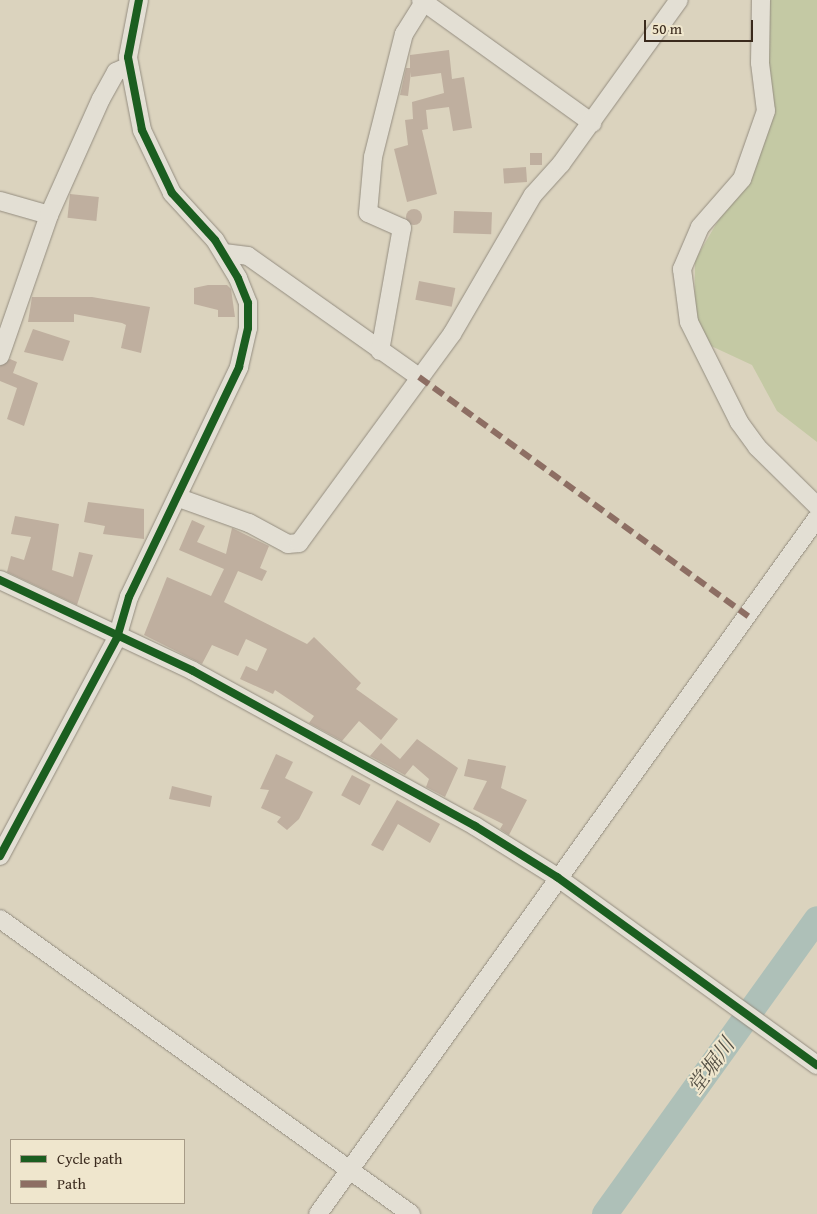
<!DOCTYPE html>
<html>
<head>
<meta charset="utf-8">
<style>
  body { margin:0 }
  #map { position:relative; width:817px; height:1214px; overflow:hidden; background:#dbd3be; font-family:"Gentium Book Plus","Noto Serif JP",serif }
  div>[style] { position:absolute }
  .green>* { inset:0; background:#c4c9a4 }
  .river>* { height:26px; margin:-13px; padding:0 13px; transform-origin:13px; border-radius:13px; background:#aec0b8 }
  .building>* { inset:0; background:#bfaf9f; transform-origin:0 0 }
  .round { border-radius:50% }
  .roads { filter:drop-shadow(0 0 1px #948d80) drop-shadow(0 0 1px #948d80) }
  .minor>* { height:18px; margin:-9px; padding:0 9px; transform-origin:9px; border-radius:9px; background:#e3dfd4 }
  .quiet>* { height:6px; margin-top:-3px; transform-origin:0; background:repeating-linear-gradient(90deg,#8d6e63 0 12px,transparent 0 18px) }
  .cycleway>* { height:8px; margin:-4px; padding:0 4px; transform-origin:4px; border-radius:4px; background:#1b5e20 }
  span { translate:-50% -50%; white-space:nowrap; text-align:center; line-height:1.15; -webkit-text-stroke:4px #efe6cd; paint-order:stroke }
  .water-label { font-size:21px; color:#524e43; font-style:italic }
  .legend { position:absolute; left:10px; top:1139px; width:175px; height:65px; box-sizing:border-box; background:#efe6cd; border:1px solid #a79b87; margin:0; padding:6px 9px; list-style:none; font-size:15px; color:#3a2a1d }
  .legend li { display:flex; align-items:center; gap:10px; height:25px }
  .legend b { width:25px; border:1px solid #a79b87 }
  .scale { position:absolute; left:644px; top:20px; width:109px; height:22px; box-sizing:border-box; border:2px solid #3a2a1d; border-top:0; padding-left:6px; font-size:15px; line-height:18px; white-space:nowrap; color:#3a2a1d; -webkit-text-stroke:4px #efe6cd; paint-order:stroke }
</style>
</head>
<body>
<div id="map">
  <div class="green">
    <i style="clip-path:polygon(761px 0,817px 0,817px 442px,777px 411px,752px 365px,694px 338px,695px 260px,755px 158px)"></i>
  </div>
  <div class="river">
    <i style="left:605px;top:1214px;width:363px;rotate:-54.3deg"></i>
  </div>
  <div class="building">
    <i style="clip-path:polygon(449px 50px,452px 79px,464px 77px,472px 128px,453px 131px,449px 107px,426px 110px,428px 129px,422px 130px,437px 194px,407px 202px,394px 149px,408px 145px,405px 120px,413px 119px,412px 102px,444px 93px,441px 73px,411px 77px,411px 72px,408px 96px,400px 95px,406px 68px,410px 68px,410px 55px)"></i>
    <i style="left:530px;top:153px;width:12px;height:12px"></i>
    <i style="left:526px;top:167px;width:15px;height:23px;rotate:86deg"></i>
    <i style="left:70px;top:194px;width:29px;height:24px;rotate:6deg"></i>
    <i class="round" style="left:406px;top:209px;width:16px;height:16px"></i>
    <i style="left:454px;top:211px;width:38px;height:22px;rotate:2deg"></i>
    <i style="left:419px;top:281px;width:37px;height:19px;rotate:11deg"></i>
    <i style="clip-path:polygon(208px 285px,227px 285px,231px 289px,235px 317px,218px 317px,218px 310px,194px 304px,194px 288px)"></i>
    <i style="clip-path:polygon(32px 297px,92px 297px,150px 307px,141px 353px,121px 348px,126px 325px,122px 323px,74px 314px,74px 322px,28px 322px)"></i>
    <i style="clip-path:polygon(33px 329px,70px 341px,63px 361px,24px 352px)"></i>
    <i style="clip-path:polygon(10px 359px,17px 362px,13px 373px,38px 383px,24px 426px,7px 419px,17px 388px,0 381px,0 366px)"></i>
    <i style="clip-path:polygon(88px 502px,144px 509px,144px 539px,103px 534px,105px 526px,84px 522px)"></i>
    <i style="clip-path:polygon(15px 516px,59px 524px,52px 570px,73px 577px,79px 552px,93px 555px,77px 605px,7px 572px,11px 556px,24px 560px,31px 537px,11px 534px)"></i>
    <i style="clip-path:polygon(192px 520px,205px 526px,197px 542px,226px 554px,232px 528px,269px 546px,260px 568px,267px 571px,262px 581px,238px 571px,224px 602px,307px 644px,314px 637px,361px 683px,356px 689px,398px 719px,381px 740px,359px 721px,342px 741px,309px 723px,314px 716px,275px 690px,273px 694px,240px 679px,246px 666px,257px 671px,267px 649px,246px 639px,238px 656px,212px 645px,202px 664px,144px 635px,167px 577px,211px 596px,224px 569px,179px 550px)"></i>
    <i style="clip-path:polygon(417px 739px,458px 768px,445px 797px,426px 787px,429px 779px,413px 765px,405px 775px,370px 756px,381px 743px,400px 759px)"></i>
    <i style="clip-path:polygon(276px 754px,293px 762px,285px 778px,313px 792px,299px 819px,287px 830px,277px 822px,281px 817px,261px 808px,269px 790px,260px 789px)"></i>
    <i style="clip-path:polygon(468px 759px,506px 766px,501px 788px,527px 800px,509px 835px,500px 829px,503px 824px,473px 809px,487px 781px,464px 776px)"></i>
    <i style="left:352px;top:775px;width:21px;height:23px;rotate:28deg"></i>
    <i style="clip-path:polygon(172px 786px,212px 796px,210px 807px,169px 799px)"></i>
    <i style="clip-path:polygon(397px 800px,440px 824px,430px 843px,398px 824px,383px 851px,371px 845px)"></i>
  </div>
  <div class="roads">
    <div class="minor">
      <i style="left:421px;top:0;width:211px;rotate:35.7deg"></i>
      <i style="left:761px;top:0;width:63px;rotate:90.9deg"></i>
      <i style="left:760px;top:63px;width:48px;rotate:82.9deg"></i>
      <i style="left:766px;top:111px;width:72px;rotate:109.4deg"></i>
      <i style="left:742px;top:179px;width:64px;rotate:131.2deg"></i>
      <i style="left:700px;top:227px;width:46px;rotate:113.2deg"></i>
      <i style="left:682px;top:269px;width:53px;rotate:82.5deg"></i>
      <i style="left:689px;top:322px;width:112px;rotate:63.4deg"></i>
      <i style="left:739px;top:422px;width:31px;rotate:54deg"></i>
      <i style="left:757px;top:447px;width:84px;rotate:44.5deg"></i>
      <i style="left:0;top:201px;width:51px;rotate:15.9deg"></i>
      <i style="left:224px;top:253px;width:24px;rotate:7deg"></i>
      <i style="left:248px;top:256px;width:209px;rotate:35.3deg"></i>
      <i style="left:380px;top:351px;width:125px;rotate:-79.9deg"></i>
      <i style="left:402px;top:228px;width:37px;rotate:-156deg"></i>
      <i style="left:368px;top:213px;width:56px;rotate:-84.9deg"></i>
      <i style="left:373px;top:157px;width:127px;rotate:-75.9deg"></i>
      <i style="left:404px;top:34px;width:38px;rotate:-58deg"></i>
      <i style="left:0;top:356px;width:149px;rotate:-70.8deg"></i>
      <i style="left:49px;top:215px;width:127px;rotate:-65.9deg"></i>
      <i style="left:101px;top:99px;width:31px;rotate:-61deg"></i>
      <i style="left:116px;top:72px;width:14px;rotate:-25deg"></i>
      <i style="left:179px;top:498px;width:74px;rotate:19.7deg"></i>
      <i style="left:249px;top:523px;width:44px;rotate:28.3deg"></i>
      <i style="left:288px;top:544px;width:11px;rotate:-5deg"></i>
      <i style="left:299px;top:543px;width:259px;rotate:-53.8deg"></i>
      <i style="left:452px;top:334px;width:161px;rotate:-59.8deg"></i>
      <i style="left:533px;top:195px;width:42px;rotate:-47.9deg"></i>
      <i style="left:561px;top:164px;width:202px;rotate:-54.3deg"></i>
      <i style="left:0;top:580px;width:213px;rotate:25.2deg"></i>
      <i style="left:193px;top:671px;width:322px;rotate:28.8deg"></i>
      <i style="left:475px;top:826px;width:97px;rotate:31.9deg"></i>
      <i style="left:557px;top:877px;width:321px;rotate:35.9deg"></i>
      <i style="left:0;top:856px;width:247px;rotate:-61.8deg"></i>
      <i style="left:117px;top:638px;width:43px;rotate:-73.7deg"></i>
      <i style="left:129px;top:597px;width:255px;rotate:-64.4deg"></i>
      <i style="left:239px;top:367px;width:40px;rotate:-77deg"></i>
      <i style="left:248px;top:328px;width:25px;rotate:-90deg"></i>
      <i style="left:248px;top:303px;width:27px;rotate:-112deg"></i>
      <i style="left:238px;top:278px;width:44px;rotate:-121.2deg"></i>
      <i style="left:215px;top:240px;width:64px;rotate:-132.5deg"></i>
      <i style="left:172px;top:193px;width:70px;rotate:-115.5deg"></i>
      <i style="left:142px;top:130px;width:74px;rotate:-100.9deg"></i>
      <i style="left:128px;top:57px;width:58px;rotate:-79.1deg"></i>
      <i style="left:0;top:919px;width:506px;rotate:35.67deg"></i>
      <i style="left:318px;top:1214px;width:856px;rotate:-54.36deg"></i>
    </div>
  </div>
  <div class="quiet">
    <i style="left:419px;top:377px;width:407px;rotate:36deg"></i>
  </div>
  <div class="cycleway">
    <i style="left:0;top:580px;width:213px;rotate:25.2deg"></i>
    <i style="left:193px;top:671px;width:322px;rotate:28.8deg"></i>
    <i style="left:475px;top:826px;width:97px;rotate:31.9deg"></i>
    <i style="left:557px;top:877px;width:321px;rotate:35.9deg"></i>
    <i style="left:0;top:856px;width:247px;rotate:-61.8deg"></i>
    <i style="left:117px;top:638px;width:43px;rotate:-73.7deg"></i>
    <i style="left:129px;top:597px;width:255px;rotate:-64.4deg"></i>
    <i style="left:239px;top:367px;width:40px;rotate:-77deg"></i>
    <i style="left:248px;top:328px;width:25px;rotate:-90deg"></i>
    <i style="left:248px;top:303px;width:27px;rotate:-112deg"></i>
    <i style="left:238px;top:278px;width:44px;rotate:-121.2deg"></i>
    <i style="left:215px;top:240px;width:64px;rotate:-132.5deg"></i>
    <i style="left:172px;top:193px;width:70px;rotate:-115.5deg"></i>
    <i style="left:142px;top:130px;width:74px;rotate:-100.9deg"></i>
    <i style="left:128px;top:57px;width:58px;rotate:-79.1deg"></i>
  </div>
  <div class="water-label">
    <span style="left:711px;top:1066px;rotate:-54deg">堂堀川</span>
  </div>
  <ul class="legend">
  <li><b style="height:6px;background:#1b5e20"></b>Cycle path</li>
  <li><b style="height:6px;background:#8d6e63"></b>Path</li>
  </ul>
  <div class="scale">50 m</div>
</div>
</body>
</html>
